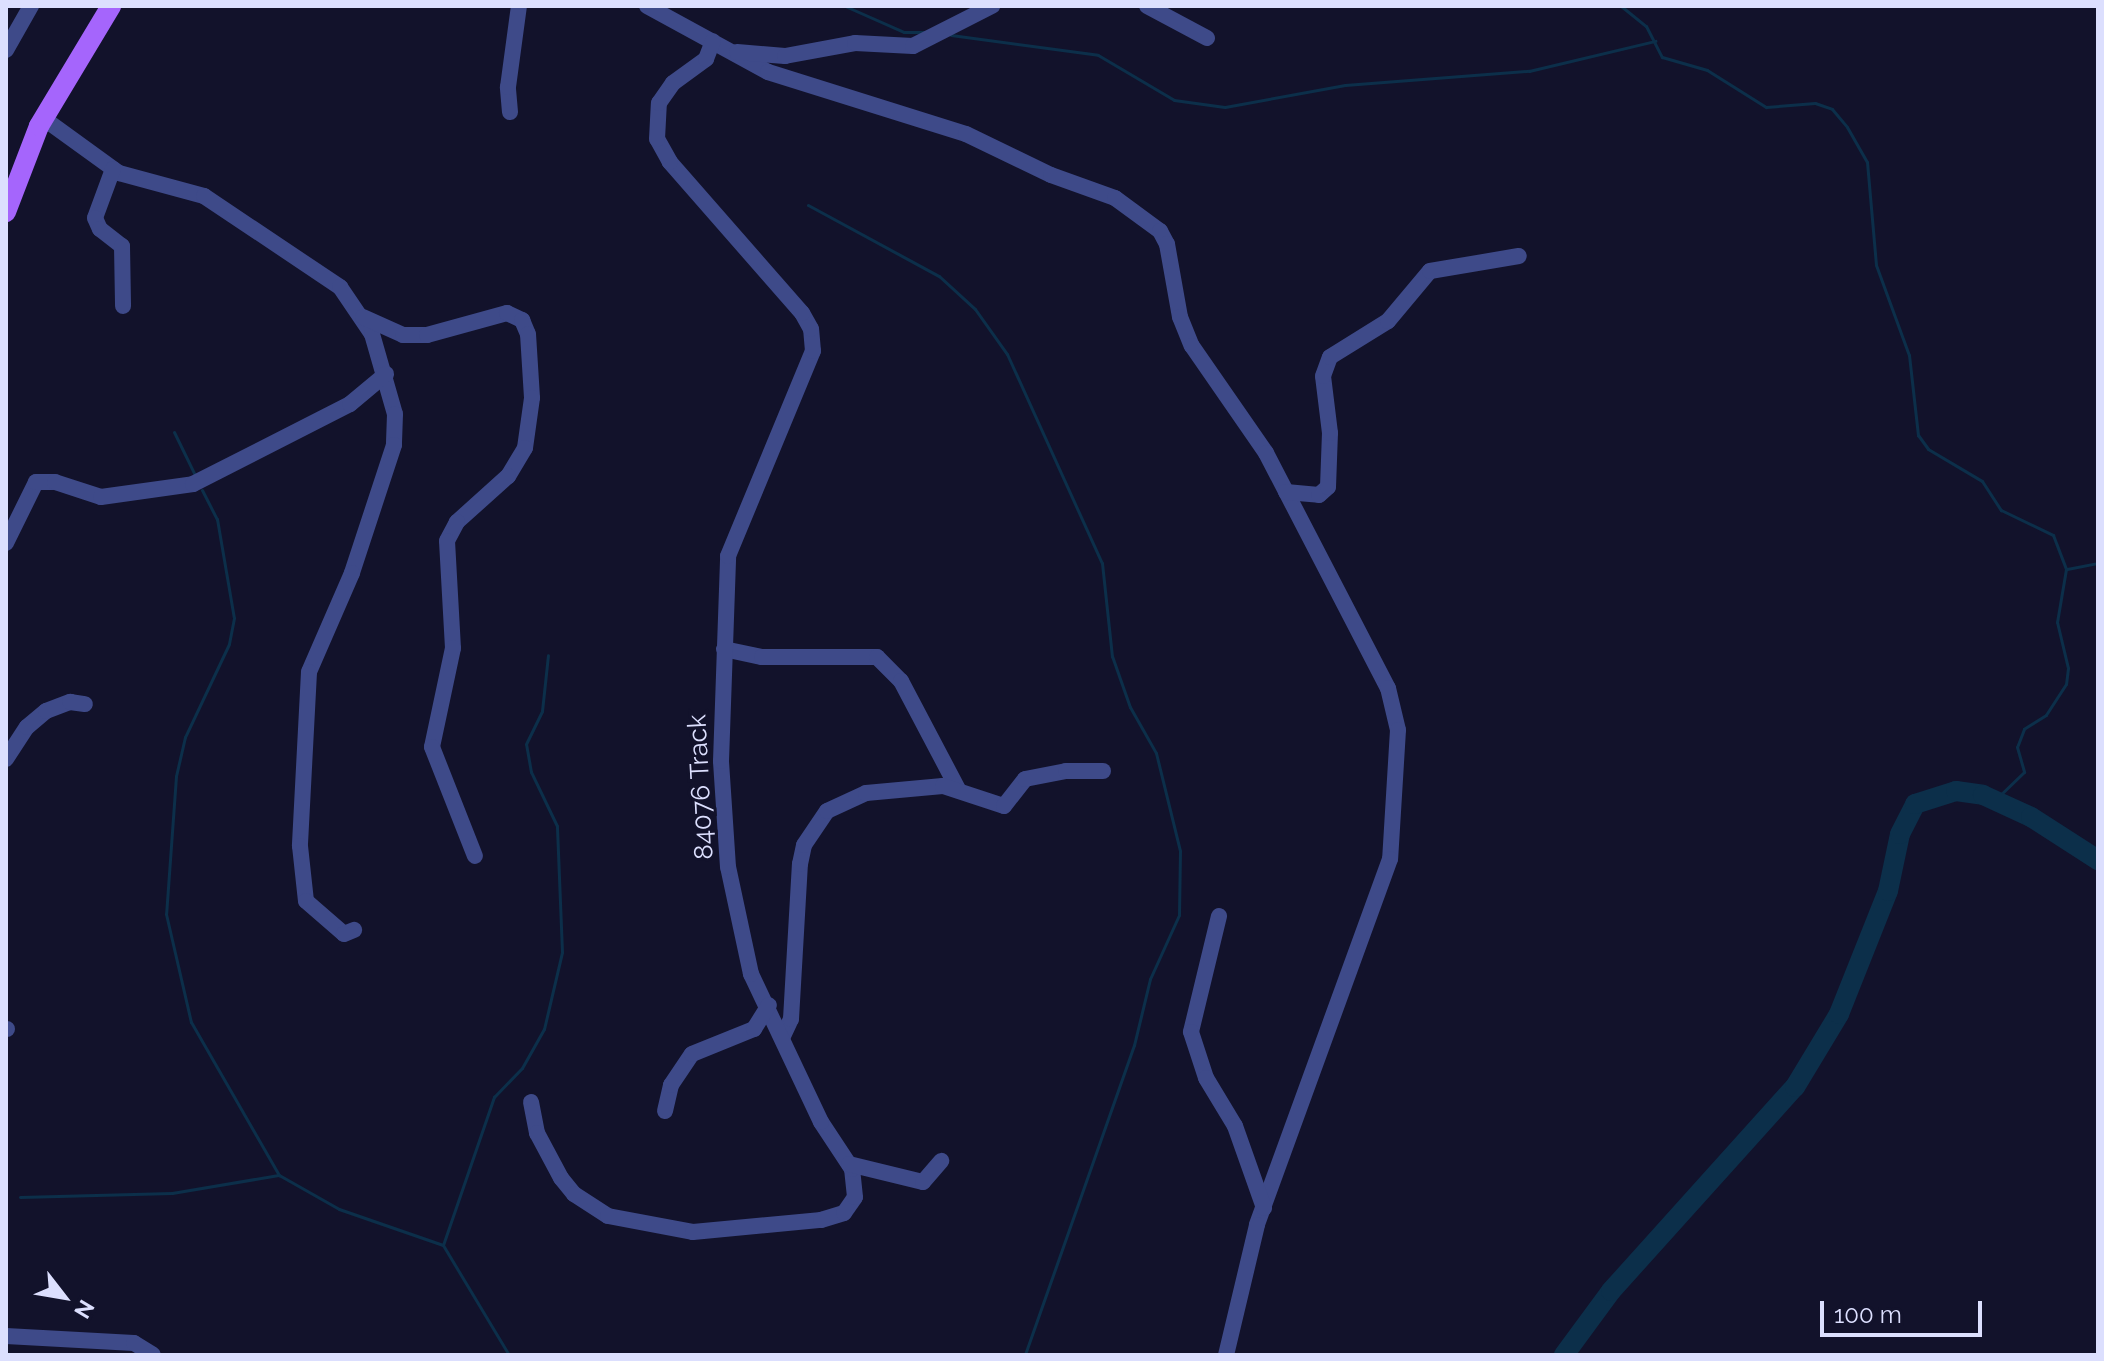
<!DOCTYPE html>
<html>
<head>
<meta charset="utf-8">
<style>
  body { margin:0 }
  #map { position:relative; width:2104px; height:1361px; overflow:hidden; background:#12122b; font-family:Raleway,sans-serif }
  div>[style] { position:absolute }
  .stream>* { height:3px; margin:-1.5px; padding:0 1.5px; transform-origin:1.5px; border-radius:1.5px; background:#0c2f4a }
  .river>* { height:20px; margin:-10px; padding:0 10px; transform-origin:10px; border-radius:10px; background:#0c2f4a }
  .minor>* { height:16px; margin:-8px; padding:0 8px; transform-origin:8px; border-radius:8px; background:#3e4a89 }
  .major>* { height:20px; margin:-10px; padding:0 10px; transform-origin:10px; border-radius:10px; background:#a565fc }
  span { translate:-50% -50%; white-space:nowrap; text-align:center; line-height:1.15; -webkit-text-stroke:6px #12122b; paint-order:stroke }
  .street-label { font-size:26px; color:#dcdffe }
  .frame { position:absolute; inset:0; border:8px solid #dcdffe; pointer-events:none }
  .north { position:absolute; left:24px; top:1257px; width:80px; height:80px; -webkit-text-stroke:6px #12122b; paint-order:stroke; rotate:121deg; font-size:22px; font-weight:700; line-height:32px; text-align:center; color:#dcdffe }
  .north::after { content:''; display:block; margin:auto; width:28px; height:36px; background:#dcdffe; clip-path:polygon(50% 0,100% 100%,50% 72%,0 100%) }
  .scale { position:absolute; left:1820px; top:1301px; width:162px; height:36px; box-sizing:border-box; border:4px solid #dcdffe; border-top:0; padding-left:10px; font-size:24px; line-height:28px; white-space:nowrap; color:#dcdffe; -webkit-text-stroke:6px #12122b; paint-order:stroke }
</style>
</head>
<body>
<div id="map">
  <div class="stream">
    <i style="left:845px;top:6px;width:64px;rotate:23.8deg"></i>
    <i style="left:904px;top:32px;width:20px"></i>
    <i style="left:1621px;top:6px;width:32px;rotate:39deg"></i>
    <i style="left:1646px;top:26px;width:35px;rotate:63deg"></i>
    <i style="left:1662px;top:57px;width:47px;rotate:16.1deg"></i>
    <i style="left:1707px;top:70px;width:70px;rotate:32.1deg"></i>
    <i style="left:1766px;top:107px;width:49px;rotate:-4.7deg"></i>
    <i style="left:1815px;top:103px;width:18px;rotate:19deg"></i>
    <i style="left:1832px;top:109px;width:23px;rotate:50deg"></i>
    <i style="left:1847px;top:127px;width:40px;rotate:60.3deg"></i>
    <i style="left:1867px;top:162px;width:103px;rotate:85deg"></i>
    <i style="left:1876px;top:265px;width:96px;rotate:69.9deg"></i>
    <i style="left:1909px;top:355px;width:81px;rotate:83.6deg"></i>
    <i style="left:1918px;top:435px;width:17px;rotate:54deg"></i>
    <i style="left:1928px;top:449px;width:63px;rotate:30.7deg"></i>
    <i style="left:1982px;top:481px;width:35px;rotate:57deg"></i>
    <i style="left:2001px;top:510px;width:58px;rotate:25.7deg"></i>
    <i style="left:2053px;top:535px;width:36px;rotate:69deg"></i>
    <i style="left:2066px;top:569px;width:54px;rotate:99.6deg"></i>
    <i style="left:2057px;top:622px;width:47px;rotate:76.6deg"></i>
    <i style="left:2068px;top:668px;width:16px;rotate:97deg"></i>
    <i style="left:2066px;top:684px;width:37px;rotate:123deg"></i>
    <i style="left:2046px;top:715px;width:26px;rotate:148deg"></i>
    <i style="left:2024px;top:729px;width:19px;rotate:111deg"></i>
    <i style="left:2017px;top:747px;width:26px;rotate:74deg"></i>
    <i style="left:2024px;top:772px;width:40px;rotate:136deg"></i>
    <i style="left:951px;top:35px;width:148px;rotate:7.7deg"></i>
    <i style="left:1098px;top:55px;width:88px;rotate:30.6deg"></i>
    <i style="left:1174px;top:100px;width:51px;rotate:7.8deg"></i>
    <i style="left:1225px;top:107px;width:122px;rotate:-10.4deg"></i>
    <i style="left:1345px;top:85px;width:185px;rotate:-4.4deg"></i>
    <i style="left:1529px;top:71px;width:130px;rotate:-13.4deg"></i>
    <i style="left:808px;top:205px;width:149px;rotate:28.5deg"></i>
    <i style="left:939px;top:276px;width:49px;rotate:42.5deg"></i>
    <i style="left:975px;top:309px;width:55px;rotate:54.6deg"></i>
    <i style="left:1007px;top:354px;width:230px;rotate:65.6deg"></i>
    <i style="left:1102px;top:563px;width:94px;rotate:83.9deg"></i>
    <i style="left:1112px;top:656px;width:54px;rotate:70.6deg"></i>
    <i style="left:1130px;top:707px;width:53px;rotate:60.5deg"></i>
    <i style="left:1156px;top:753px;width:101px;rotate:76.2deg"></i>
    <i style="left:1180px;top:851px;width:64px;rotate:90.9deg"></i>
    <i style="left:1179px;top:915px;width:70px;rotate:114.4deg"></i>
    <i style="left:1150px;top:979px;width:68px;rotate:103.6deg"></i>
    <i style="left:1134px;top:1045px;width:329px;rotate:109.4deg"></i>
    <i style="left:174px;top:432px;width:46px;rotate:64deg"></i>
    <i style="left:202px;top:490px;width:33px;rotate:63deg"></i>
    <i style="left:217px;top:519px;width:100px;rotate:80.3deg"></i>
    <i style="left:234px;top:618px;width:26px;rotate:101deg"></i>
    <i style="left:229px;top:644px;width:103px;rotate:115.3deg"></i>
    <i style="left:185px;top:737px;width:40px;rotate:103deg"></i>
    <i style="left:176px;top:776px;width:138px;rotate:94.1deg"></i>
    <i style="left:166px;top:914px;width:111px;rotate:77deg"></i>
    <i style="left:191px;top:1022px;width:177px;rotate:60.1deg"></i>
    <i style="left:279px;top:1175px;width:69px;rotate:29.5deg"></i>
    <i style="left:339px;top:1209px;width:110px;rotate:19.1deg"></i>
    <i style="left:2067px;top:569px;width:32px;rotate:-11deg"></i>
    <i style="left:20px;top:1197px;width:152px;rotate:-1.5deg"></i>
    <i style="left:172px;top:1193px;width:108px;rotate:-9.6deg"></i>
    <i style="left:509px;top:1355px;width:128px;rotate:-121deg"></i>
    <i style="left:443px;top:1245px;width:157px;rotate:-71deg"></i>
    <i style="left:494px;top:1097px;width:40px;rotate:-46deg"></i>
    <i style="left:522px;top:1068px;width:45px;rotate:-60.6deg"></i>
    <i style="left:544px;top:1029px;width:79px;rotate:-76.8deg"></i>
    <i style="left:562px;top:952px;width:126px;rotate:-92.3deg"></i>
    <i style="left:557px;top:826px;width:60px;rotate:-115.7deg"></i>
    <i style="left:531px;top:772px;width:28px;rotate:-100deg"></i>
    <i style="left:526px;top:744px;width:37px;rotate:-64deg"></i>
    <i style="left:542px;top:711px;width:56px;rotate:-83.9deg"></i>
  </div>
  <div class="river">
    <i style="left:1564px;top:1355px;width:79px;rotate:-53.7deg"></i>
    <i style="left:1611px;top:1291px;width:275px;rotate:-48deg"></i>
    <i style="left:1795px;top:1087px;width:85px;rotate:-58.9deg"></i>
    <i style="left:1839px;top:1014px;width:132px;rotate:-68.3deg"></i>
    <i style="left:1888px;top:891px;width:58px;rotate:-78.1deg"></i>
    <i style="left:1900px;top:834px;width:34px;rotate:-63deg"></i>
    <i style="left:1915px;top:804px;width:43px;rotate:-17.6deg"></i>
    <i style="left:1956px;top:791px;width:27px;rotate:8deg"></i>
    <i style="left:1983px;top:795px;width:53px;rotate:24.6deg"></i>
    <i style="left:2031px;top:817px;width:80px;rotate:32.7deg"></i>
  </div>
  <div class="minor">
    <i style="left:647px;top:6px;width:138px;rotate:28.6deg"></i>
    <i style="left:768px;top:72px;width:207px;rotate:17.4deg"></i>
    <i style="left:966px;top:134px;width:94px;rotate:25.8deg"></i>
    <i style="left:1051px;top:175px;width:68px;rotate:19.8deg"></i>
    <i style="left:1115px;top:198px;width:56px;rotate:36.3deg"></i>
    <i style="left:1160px;top:231px;width:15px;rotate:62deg"></i>
    <i style="left:1167px;top:244px;width:74px;rotate:79.9deg"></i>
    <i style="left:1180px;top:317px;width:31px;rotate:68deg"></i>
    <i style="left:1192px;top:346px;width:130px;rotate:55.3deg"></i>
    <i style="left:1266px;top:453px;width:265px;rotate:62.6deg"></i>
    <i style="left:1388px;top:688px;width:43px;rotate:76.6deg"></i>
    <i style="left:1398px;top:730px;width:129px;rotate:93.5deg"></i>
    <i style="left:1390px;top:859px;width:389px;rotate:110deg"></i>
    <i style="left:1257px;top:1225px;width:134px;rotate:103.4deg"></i>
    <i style="left:1147px;top:6px;width:68px;rotate:28.1deg"></i>
    <i style="left:6px;top:50px;width:51px;rotate:-60.4deg"></i>
    <i style="left:737px;top:52px;width:48px;rotate:4.8deg"></i>
    <i style="left:785px;top:56px;width:71px;rotate:-10.5deg"></i>
    <i style="left:855px;top:43px;width:58px;rotate:3deg"></i>
    <i style="left:913px;top:46px;width:89px;rotate:-26.9deg"></i>
    <i style="left:510px;top:112px;width:25px;rotate:-95deg"></i>
    <i style="left:508px;top:87px;width:82px;rotate:-82.3deg"></i>
    <i style="left:43px;top:118px;width:94px;rotate:35.9deg"></i>
    <i style="left:119px;top:173px;width:88px;rotate:15.1deg"></i>
    <i style="left:204px;top:196px;width:164px;rotate:33.8deg"></i>
    <i style="left:340px;top:287px;width:57px;rotate:55.8deg"></i>
    <i style="left:372px;top:334px;width:83px;rotate:74deg"></i>
    <i style="left:395px;top:414px;width:31px;rotate:92deg"></i>
    <i style="left:394px;top:445px;width:135px;rotate:108.2deg"></i>
    <i style="left:352px;top:573px;width:108px;rotate:113.5deg"></i>
    <i style="left:309px;top:672px;width:174px;rotate:93deg"></i>
    <i style="left:300px;top:846px;width:55px;rotate:83.8deg"></i>
    <i style="left:306px;top:901px;width:50px;rotate:41deg"></i>
    <i style="left:344px;top:934px;width:11px;rotate:-22deg"></i>
    <i style="left:113px;top:169px;width:52px;rotate:110.2deg"></i>
    <i style="left:95px;top:218px;width:12px;rotate:66deg"></i>
    <i style="left:100px;top:229px;width:28px;rotate:38deg"></i>
    <i style="left:122px;top:246px;width:60px;rotate:89deg"></i>
    <i style="left:363px;top:317px;width:44px;rotate:24.2deg"></i>
    <i style="left:403px;top:335px;width:24px"></i>
    <i style="left:427px;top:335px;width:83px;rotate:-15.4deg"></i>
    <i style="left:507px;top:313px;width:17px;rotate:25deg"></i>
    <i style="left:522px;top:320px;width:15px;rotate:67deg"></i>
    <i style="left:528px;top:334px;width:64px;rotate:86.4deg"></i>
    <i style="left:532px;top:398px;width:50px;rotate:98deg"></i>
    <i style="left:525px;top:448px;width:33px;rotate:121deg"></i>
    <i style="left:508px;top:476px;width:69px;rotate:138deg"></i>
    <i style="left:457px;top:522px;width:21px;rotate:118deg"></i>
    <i style="left:447px;top:541px;width:107px;rotate:86.8deg"></i>
    <i style="left:453px;top:648px;width:101px;rotate:102deg"></i>
    <i style="left:432px;top:747px;width:117px;rotate:68.5deg"></i>
    <i style="left:1286px;top:492px;width:33px;rotate:5deg"></i>
    <i style="left:1319px;top:495px;width:12px;rotate:-42deg"></i>
    <i style="left:1328px;top:487px;width:54px;rotate:-87.9deg"></i>
    <i style="left:1330px;top:433px;width:57px;rotate:-97deg"></i>
    <i style="left:1323px;top:376px;width:20px;rotate:-70deg"></i>
    <i style="left:1330px;top:357px;width:68px;rotate:-31.8deg"></i>
    <i style="left:1388px;top:321px;width:65px;rotate:-50deg"></i>
    <i style="left:1430px;top:271px;width:90px;rotate:-9.6deg"></i>
    <i style="left:6px;top:543px;width:68px;rotate:-63.8deg"></i>
    <i style="left:36px;top:482px;width:19px"></i>
    <i style="left:55px;top:482px;width:48px;rotate:18.1deg"></i>
    <i style="left:101px;top:497px;width:93px;rotate:-8deg"></i>
    <i style="left:193px;top:484px;width:176px;rotate:-27deg"></i>
    <i style="left:350px;top:404px;width:47px;rotate:-39.8deg"></i>
    <i style="left:724px;top:649px;width:39px;rotate:12deg"></i>
    <i style="left:762px;top:657px;width:115px"></i>
    <i style="left:877px;top:657px;width:34px;rotate:45deg"></i>
    <i style="left:901px;top:681px;width:122px;rotate:62.2deg"></i>
    <i style="left:6px;top:759px;width:38px;rotate:-57deg"></i>
    <i style="left:27px;top:727px;width:25px;rotate:-40deg"></i>
    <i style="left:46px;top:711px;width:26px;rotate:-21deg"></i>
    <i style="left:70px;top:702px;width:15px;rotate:8deg"></i>
    <i style="left:1219px;top:916px;width:119px;rotate:103.6deg"></i>
    <i style="left:1191px;top:1032px;width:48px;rotate:71.9deg"></i>
    <i style="left:1206px;top:1078px;width:56px;rotate:58.9deg"></i>
    <i style="left:1235px;top:1126px;width:87px;rotate:70.5deg"></i>
    <i style="left:6px;top:1029px;width:1px"></i>
    <i style="left:783px;top:1036px;width:19px;rotate:-65deg"></i>
    <i style="left:791px;top:1019px;width:155px;rotate:-86.7deg"></i>
    <i style="left:800px;top:864px;width:19px;rotate:-78deg"></i>
    <i style="left:804px;top:845px;width:41px;rotate:-55.9deg"></i>
    <i style="left:827px;top:811px;width:43px;rotate:-24.8deg"></i>
    <i style="left:866px;top:793px;width:77px;rotate:-5.2deg"></i>
    <i style="left:943px;top:786px;width:64px;rotate:18.2deg"></i>
    <i style="left:1004px;top:806px;width:34px;rotate:-52deg"></i>
    <i style="left:1025px;top:779px;width:42px;rotate:-11deg"></i>
    <i style="left:1066px;top:771px;width:37px"></i>
    <i style="left:531px;top:1102px;width:32px;rotate:79deg"></i>
    <i style="left:537px;top:1133px;width:51px;rotate:61.9deg"></i>
    <i style="left:561px;top:1178px;width:21px;rotate:51deg"></i>
    <i style="left:574px;top:1194px;width:40px;rotate:32.9deg"></i>
    <i style="left:608px;top:1216px;width:86px;rotate:10.7deg"></i>
    <i style="left:693px;top:1232px;width:129px;rotate:-5.4deg"></i>
    <i style="left:821px;top:1220px;width:24px;rotate:-17deg"></i>
    <i style="left:844px;top:1213px;width:19px;rotate:-55deg"></i>
    <i style="left:855px;top:1197px;width:28px;rotate:-96deg"></i>
    <i style="left:852px;top:1169px;width:56px;rotate:-123.4deg"></i>
    <i style="left:821px;top:1122px;width:164px;rotate:-115.3deg"></i>
    <i style="left:751px;top:974px;width:109px;rotate:-102.1deg"></i>
    <i style="left:728px;top:867px;width:106px;rotate:-93.8deg"></i>
    <i style="left:721px;top:761px;width:205px;rotate:-88deg"></i>
    <i style="left:728px;top:556px;width:222px;rotate:-67.5deg"></i>
    <i style="left:813px;top:351px;width:22px;rotate:-95deg"></i>
    <i style="left:811px;top:329px;width:18px;rotate:-119deg"></i>
    <i style="left:802px;top:313px;width:201px;rotate:-131.2deg"></i>
    <i style="left:670px;top:162px;width:26px;rotate:-119deg"></i>
    <i style="left:657px;top:139px;width:36px;rotate:-87deg"></i>
    <i style="left:659px;top:103px;width:24px;rotate:-55deg"></i>
    <i style="left:673px;top:83px;width:41px;rotate:-36deg"></i>
    <i style="left:706px;top:59px;width:19px;rotate:-69deg"></i>
    <i style="left:665px;top:1111px;width:27px;rotate:-77deg"></i>
    <i style="left:671px;top:1085px;width:37px;rotate:-56deg"></i>
    <i style="left:692px;top:1054px;width:67px;rotate:-22deg"></i>
    <i style="left:754px;top:1029px;width:28px;rotate:-58deg"></i>
    <i style="left:849px;top:1164px;width:76px;rotate:13.7deg"></i>
    <i style="left:923px;top:1182px;width:28px;rotate:-49deg"></i>
    <i style="left:6px;top:1336px;width:128px;rotate:3.1deg"></i>
    <i style="left:134px;top:1343px;width:22px;rotate:32deg"></i>
  </div>
  <div class="major">
    <i style="left:6px;top:212px;width:92px;rotate:-69deg"></i>
    <i style="left:39px;top:126px;width:140px;rotate:-59deg"></i>
  </div>
  <div class="street-label">
    <span style="left:701px;top:787px;rotate:-93deg">84076 Track</span>
  </div>
  <div class="frame"></div>
  <div class="north">N</div>
  <div class="scale">100 m</div>
</div>
</body>
</html>
